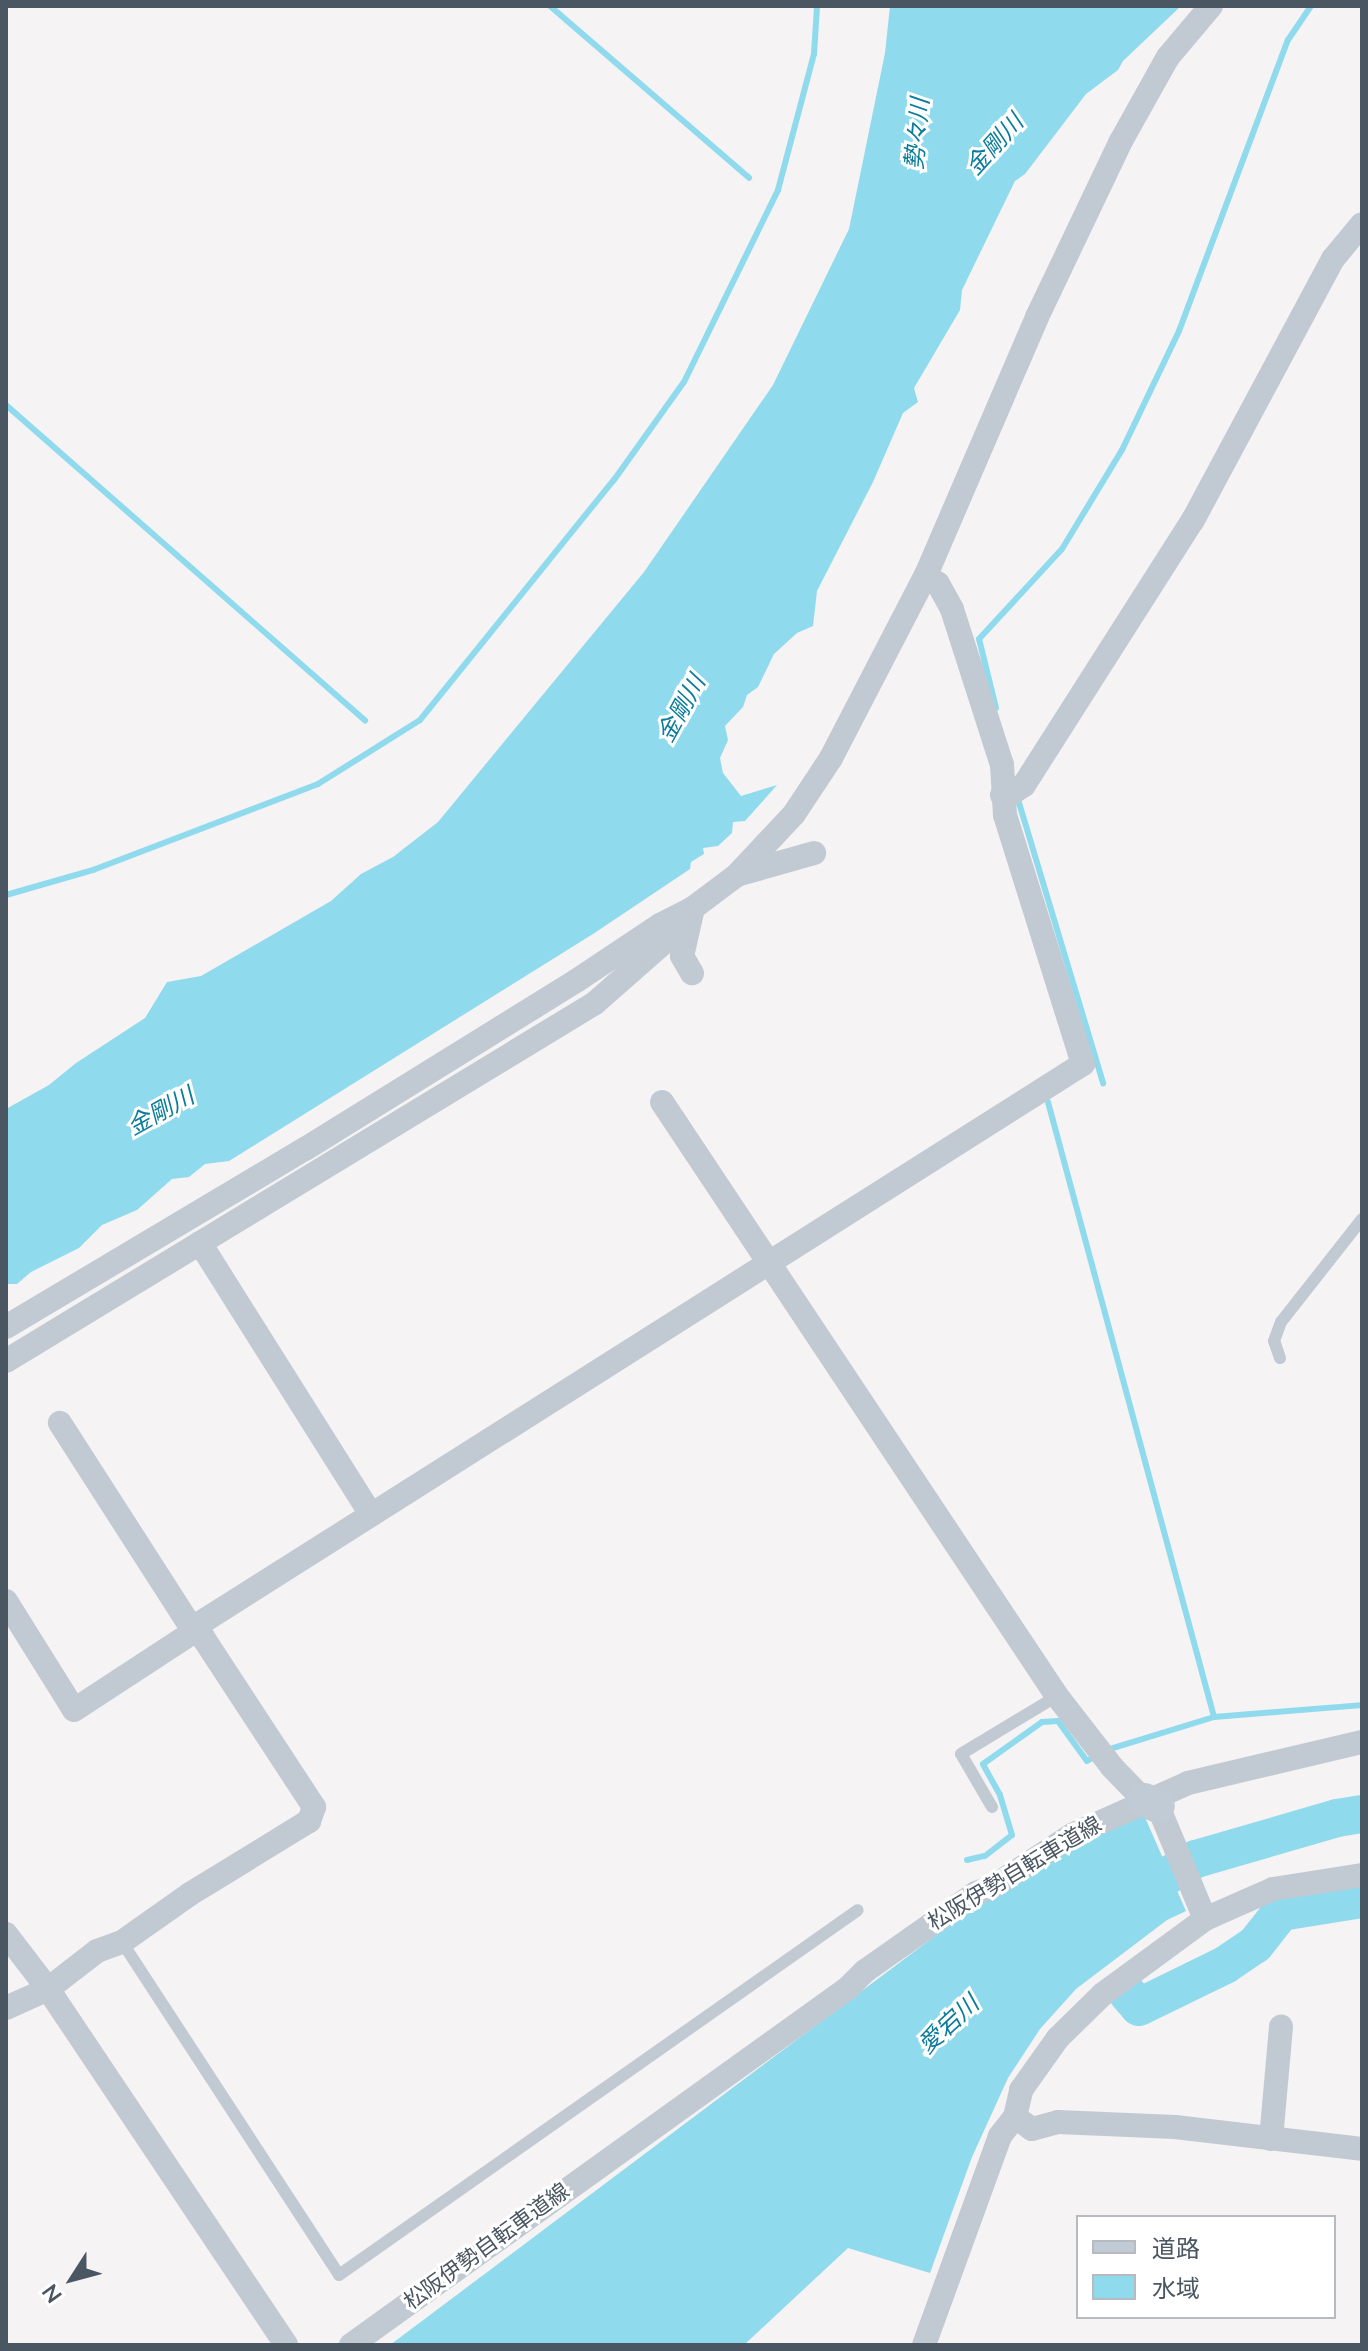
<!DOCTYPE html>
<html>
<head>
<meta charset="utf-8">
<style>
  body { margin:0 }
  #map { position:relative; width:1368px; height:2351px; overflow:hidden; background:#f5f3f3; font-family:"Nunito Sans","Noto Sans JP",sans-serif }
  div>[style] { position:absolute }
  .water>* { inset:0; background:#90daee }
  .stream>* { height:6px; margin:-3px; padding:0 3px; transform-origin:3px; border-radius:3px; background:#90daee }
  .river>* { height:38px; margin:-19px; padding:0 19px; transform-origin:19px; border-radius:19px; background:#90daee }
  .service>* { height:12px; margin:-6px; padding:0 6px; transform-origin:6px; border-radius:6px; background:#c1cad2 }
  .minor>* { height:24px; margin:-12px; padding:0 12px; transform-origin:12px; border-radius:12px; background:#c1cad2 }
  .secondary>* { height:34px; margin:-17px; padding:0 17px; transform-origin:17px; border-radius:17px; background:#c1cbd6 }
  span { translate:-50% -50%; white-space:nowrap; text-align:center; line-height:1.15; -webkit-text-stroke:6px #fff; paint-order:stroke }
  .street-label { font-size:22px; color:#4a5661 }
  .water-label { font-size:24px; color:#0c7c9b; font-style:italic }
  .frame { position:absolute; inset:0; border:8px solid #4a5661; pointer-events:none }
  .legend { position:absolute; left:1076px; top:2215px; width:260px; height:104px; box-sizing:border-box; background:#fff; border:2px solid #b7bbc0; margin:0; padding:10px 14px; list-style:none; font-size:24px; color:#4a5661 }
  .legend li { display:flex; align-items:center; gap:16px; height:40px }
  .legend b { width:40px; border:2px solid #b7bbc0 }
  .north { position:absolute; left:32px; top:2239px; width:80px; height:80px; -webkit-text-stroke:6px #fff; paint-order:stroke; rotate:234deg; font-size:22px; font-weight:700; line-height:32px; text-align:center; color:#4a5661 }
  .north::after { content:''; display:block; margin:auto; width:28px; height:36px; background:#4a5661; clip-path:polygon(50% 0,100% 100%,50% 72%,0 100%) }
</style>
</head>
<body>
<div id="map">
  <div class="water">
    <i style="clip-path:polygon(890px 6px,1181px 6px,1123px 61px,1118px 70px,1086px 94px,1025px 174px,1015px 181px,962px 290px,960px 310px,914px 388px,918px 402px,903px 413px,873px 482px,817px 591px,813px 626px,797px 633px,774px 654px,758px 687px,747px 695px,743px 707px,725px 726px,728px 740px,720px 758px,723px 773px,741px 796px,777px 785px,745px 821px,733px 822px,732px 833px,718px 846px,703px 848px,704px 854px,691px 862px,690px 869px,593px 934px,229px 1161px,205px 1164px,189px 1177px,172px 1179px,137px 1210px,102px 1225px,79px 1248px,31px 1272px,17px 1284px,6px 1284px,6px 1109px,49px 1085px,76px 1063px,145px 1018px,167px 982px,201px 976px,331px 901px,361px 874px,393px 857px,438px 822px,644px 572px,773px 385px,849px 229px,885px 53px)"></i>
    <i style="clip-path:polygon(1144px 1815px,1186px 1911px,1167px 1920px,1076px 1989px,1040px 2029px,1008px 2078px,972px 2157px,930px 2273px,848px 2248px,744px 2345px,390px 2345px,975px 1906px,1078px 1844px)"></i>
  </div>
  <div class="stream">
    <i style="left:550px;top:6px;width:263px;rotate:40.8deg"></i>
    <i style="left:6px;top:405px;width:478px;rotate:41.3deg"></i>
    <i style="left:996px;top:708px;width:71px;rotate:-103.8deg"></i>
    <i style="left:979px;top:639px;width:122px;rotate:-47.3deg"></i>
    <i style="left:1062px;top:549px;width:116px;rotate:-58.8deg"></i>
    <i style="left:1122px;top:450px;width:132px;rotate:-64.4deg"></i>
    <i style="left:1179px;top:331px;width:311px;rotate:-69.5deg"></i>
    <i style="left:1288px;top:40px;width:41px;rotate:-55.9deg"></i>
    <i style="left:1017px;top:796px;width:300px;rotate:73.3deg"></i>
    <i style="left:6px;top:895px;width:91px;rotate:-16deg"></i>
    <i style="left:93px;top:870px;width:241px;rotate:-20.9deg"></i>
    <i style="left:318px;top:784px;width:120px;rotate:-32.1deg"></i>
    <i style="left:420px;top:720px;width:309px;rotate:-51.1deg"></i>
    <i style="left:614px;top:480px;width:120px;rotate:-54.5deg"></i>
    <i style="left:684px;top:382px;width:214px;rotate:-63.9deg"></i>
    <i style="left:778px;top:190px;width:141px;rotate:-75.2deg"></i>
    <i style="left:814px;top:54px;width:48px;rotate:-86.4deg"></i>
    <i style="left:1048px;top:1102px;width:637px;rotate:74.89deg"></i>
    <i style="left:1214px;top:1717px;width:112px;rotate:162.9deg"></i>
    <i style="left:1214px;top:1717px;width:148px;rotate:-4.6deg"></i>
    <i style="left:967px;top:1860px;width:18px;rotate:-13deg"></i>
    <i style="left:985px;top:1856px;width:34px;rotate:-38deg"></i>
    <i style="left:1012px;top:1835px;width:42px;rotate:-106.7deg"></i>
    <i style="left:1000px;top:1795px;width:35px;rotate:-119deg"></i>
    <i style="left:983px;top:1764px;width:72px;rotate:-35.4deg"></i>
    <i style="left:1042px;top:1722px;width:16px;rotate:-4deg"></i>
    <i style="left:1058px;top:1721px;width:49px;rotate:54.1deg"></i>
    <i style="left:1087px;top:1761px;width:13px;rotate:-29deg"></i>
  </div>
  <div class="river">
    <i style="left:1124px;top:1901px;width:83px;rotate:-30.3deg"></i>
    <i style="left:1196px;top:1859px;width:147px;rotate:-16.2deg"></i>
    <i style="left:1337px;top:1818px;width:25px;rotate:-9deg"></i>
    <i style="left:1127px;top:1993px;width:18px;rotate:49deg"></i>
    <i style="left:1139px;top:2007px;width:96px;rotate:-26deg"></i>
    <i style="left:1225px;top:1965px;width:36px;rotate:-34deg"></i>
    <i style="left:1255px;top:1945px;width:42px;rotate:-51.8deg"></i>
    <i style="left:1281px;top:1912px;width:82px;rotate:-9.1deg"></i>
  </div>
  <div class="service">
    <i style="left:1280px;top:1358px;width:18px;rotate:-109deg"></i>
    <i style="left:1274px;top:1341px;width:20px;rotate:-70deg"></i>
    <i style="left:1281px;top:1322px;width:131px;rotate:-51.8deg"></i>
    <i style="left:992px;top:1807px;width:61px;rotate:-120.3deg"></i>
    <i style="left:961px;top:1754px;width:112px;rotate:-31.1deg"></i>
    <i style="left:122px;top:1942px;width:397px;rotate:56.9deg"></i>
    <i style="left:339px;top:2275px;width:634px;rotate:-35.12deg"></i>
  </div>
  <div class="minor">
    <i style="left:1002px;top:795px;width:7px"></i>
    <i style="left:1009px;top:795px;width:18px;rotate:-34deg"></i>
    <i style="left:1024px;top:785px;width:314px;rotate:-57.5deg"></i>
    <i style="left:1193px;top:520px;width:296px;rotate:-61.8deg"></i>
    <i style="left:1333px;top:259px;width:45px;rotate:-50.4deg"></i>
    <i style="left:740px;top:874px;width:77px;rotate:-15.8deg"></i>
    <i style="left:662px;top:1102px;width:713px;rotate:56.38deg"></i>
    <i style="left:1057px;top:1696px;width:90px;rotate:52.2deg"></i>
    <i style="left:1112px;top:1767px;width:46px;rotate:45.9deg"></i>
    <i style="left:200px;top:1243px;width:321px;rotate:57.8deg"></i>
    <i style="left:6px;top:1327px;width:348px;rotate:-30.8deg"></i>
    <i style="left:305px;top:1149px;width:319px;rotate:-31.8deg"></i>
    <i style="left:576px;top:981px;width:101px;rotate:-33.7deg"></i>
    <i style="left:660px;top:925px;width:37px;rotate:-27deg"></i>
    <i style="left:693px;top:908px;width:55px;rotate:-36.9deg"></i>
    <i style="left:737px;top:875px;width:83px;rotate:-46.9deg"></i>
    <i style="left:794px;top:814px;width:67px;rotate:-56.5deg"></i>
    <i style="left:831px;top:758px;width:206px;rotate:-62.6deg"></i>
    <i style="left:926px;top:575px;width:281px;rotate:-66.7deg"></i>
    <i style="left:1037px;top:317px;width:195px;rotate:-64.5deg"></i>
    <i style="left:1121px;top:141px;width:96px;rotate:-60.8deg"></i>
    <i style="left:1168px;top:57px;width:67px;rotate:-49.9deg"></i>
    <i style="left:6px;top:1361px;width:689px;rotate:-31.29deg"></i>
    <i style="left:595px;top:1003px;width:109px;rotate:-41.3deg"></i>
    <i style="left:677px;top:931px;width:28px;rotate:-55deg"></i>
    <i style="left:693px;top:908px;width:49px;rotate:102.9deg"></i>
    <i style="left:682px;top:956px;width:20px;rotate:60deg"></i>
    <i style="left:6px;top:1601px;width:128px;rotate:58deg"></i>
    <i style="left:74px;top:1710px;width:148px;rotate:-33.2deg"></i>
    <i style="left:198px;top:1629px;width:10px;rotate:-151deg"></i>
    <i style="left:189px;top:1624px;width:239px;rotate:-122.7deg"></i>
    <i style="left:1158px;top:1806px;width:122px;rotate:67.4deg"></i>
    <i style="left:6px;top:1934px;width:69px;rotate:52.6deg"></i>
    <i style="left:48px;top:1989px;width:428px;rotate:56.2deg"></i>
    <i style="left:6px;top:2008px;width:46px;rotate:-24.3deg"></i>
    <i style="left:48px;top:1989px;width:62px;rotate:-37.8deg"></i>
    <i style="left:97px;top:1951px;width:27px;rotate:-20deg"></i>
    <i style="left:122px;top:1942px;width:83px;rotate:-35.2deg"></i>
    <i style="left:190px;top:1894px;width:140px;rotate:-31.5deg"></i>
    <i style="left:309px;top:1821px;width:15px;rotate:-70deg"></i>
    <i style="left:314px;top:1807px;width:201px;rotate:-123.2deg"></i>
    <i style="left:204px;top:1639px;width:12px;rotate:-121deg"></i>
    <i style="left:198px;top:1629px;width:8px;rotate:-60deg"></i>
    <i style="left:202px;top:1622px;width:1043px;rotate:-32.35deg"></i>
    <i style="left:1083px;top:1064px;width:261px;rotate:-107.4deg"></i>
    <i style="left:1005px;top:815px;width:50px;rotate:-93.4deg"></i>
    <i style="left:1002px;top:765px;width:164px;rotate:-107.8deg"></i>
    <i style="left:952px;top:609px;width:29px;rotate:-119deg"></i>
    <i style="left:938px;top:584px;width:15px;rotate:-143deg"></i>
    <i style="left:1015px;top:2117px;width:21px;rotate:35deg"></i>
    <i style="left:1032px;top:2129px;width:27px;rotate:-15deg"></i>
    <i style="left:1058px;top:2122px;width:117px;rotate:2.4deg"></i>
    <i style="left:1175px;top:2127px;width:188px;rotate:6.7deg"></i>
    <i style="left:1271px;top:2139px;width:113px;rotate:-84.9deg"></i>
    <i style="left:351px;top:2345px;width:612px;rotate:-35.69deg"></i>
    <i style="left:848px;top:1988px;width:24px;rotate:-45deg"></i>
    <i style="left:865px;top:1971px;width:136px;rotate:-35.1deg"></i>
    <i style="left:976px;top:1893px;width:19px;rotate:-21deg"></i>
    <i style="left:994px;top:1886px;width:93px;rotate:-33.2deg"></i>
    <i style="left:1072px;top:1835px;width:127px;rotate:-24.1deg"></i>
    <i style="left:1188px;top:1783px;width:179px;rotate:-13.3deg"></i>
    <i style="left:924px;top:2345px;width:222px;rotate:-70deg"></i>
    <i style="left:1000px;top:2136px;width:24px;rotate:-52deg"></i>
    <i style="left:1015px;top:2117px;width:28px;rotate:-77deg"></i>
    <i style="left:1021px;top:2090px;width:64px;rotate:-54.6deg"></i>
    <i style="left:1058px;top:2038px;width:63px;rotate:-44.4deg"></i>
    <i style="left:1103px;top:1994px;width:127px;rotate:-36.3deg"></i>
    <i style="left:1205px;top:1919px;width:74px;rotate:-23.8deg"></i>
    <i style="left:1273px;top:1889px;width:90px;rotate:-8.9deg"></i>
  </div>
  <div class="secondary">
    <i style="left:1144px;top:1800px;width:15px;rotate:23deg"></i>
  </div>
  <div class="street-label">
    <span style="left:1015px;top:1874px;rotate:-31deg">松阪伊勢自転車道線</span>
    <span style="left:487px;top:2247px;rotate:-36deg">松阪伊勢自転車道線</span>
  </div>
  <div class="water-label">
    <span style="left:918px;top:134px;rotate:-85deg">勢々川</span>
    <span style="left:995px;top:145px;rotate:-48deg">金剛川</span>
    <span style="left:682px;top:709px;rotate:-61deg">金剛川</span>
    <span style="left:161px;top:1112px;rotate:-29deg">金剛川</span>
    <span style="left:949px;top:2025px;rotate:-43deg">愛宕川</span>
  </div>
  <div class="frame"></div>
  <ul class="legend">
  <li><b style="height:10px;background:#c1cbd6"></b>道路</li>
  <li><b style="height:22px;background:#90daee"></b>水域</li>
  </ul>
  <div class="north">N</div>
</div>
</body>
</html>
